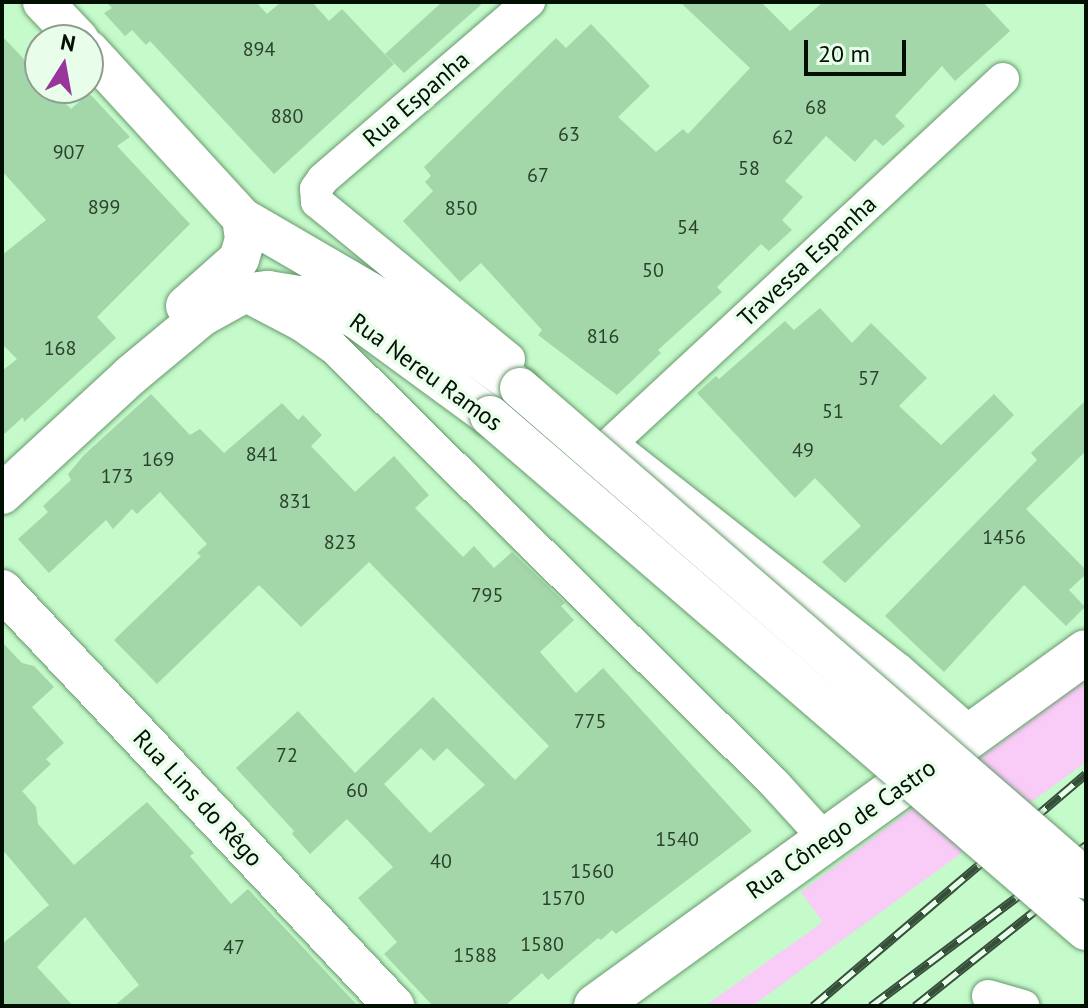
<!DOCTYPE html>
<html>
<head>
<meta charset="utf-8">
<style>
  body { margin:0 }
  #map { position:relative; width:1088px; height:1008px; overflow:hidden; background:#c5faca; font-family:"PT Sans",sans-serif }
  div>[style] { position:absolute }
  .green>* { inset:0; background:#f9cbf7 }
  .building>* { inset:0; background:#a3d6a8 }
  .roads { filter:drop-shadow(0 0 2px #68996e) drop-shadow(0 0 2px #68996e) }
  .minor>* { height:32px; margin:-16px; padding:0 16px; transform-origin:16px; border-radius:16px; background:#fff }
  .tertiary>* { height:40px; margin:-20px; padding:0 20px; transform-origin:20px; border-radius:20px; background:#fff }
  .secondary>* { height:44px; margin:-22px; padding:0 22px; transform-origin:22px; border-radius:22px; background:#fff }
  .rail>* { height:9px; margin-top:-4.5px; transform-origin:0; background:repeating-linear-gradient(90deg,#e9feea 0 18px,#364f39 0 36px); box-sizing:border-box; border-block:2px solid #364f39 }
  .bridges { filter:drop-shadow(0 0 2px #68996e) drop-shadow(0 0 2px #68996e) }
  .tertiary-bridge>* { height:40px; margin:-20px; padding:0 20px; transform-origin:20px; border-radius:20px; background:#fff }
  span { translate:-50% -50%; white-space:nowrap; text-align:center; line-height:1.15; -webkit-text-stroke:7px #e9feea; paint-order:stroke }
  .number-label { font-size:20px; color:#2a422c }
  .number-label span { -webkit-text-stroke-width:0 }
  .street-label { font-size:24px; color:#011003 }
  .frame { position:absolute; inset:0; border:4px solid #011003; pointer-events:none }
  .north { position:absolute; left:24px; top:24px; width:80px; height:80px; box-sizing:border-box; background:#e9feea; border:2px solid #8c9f8e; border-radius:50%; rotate:11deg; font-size:22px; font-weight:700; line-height:32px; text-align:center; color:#011003 }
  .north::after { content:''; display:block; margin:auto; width:28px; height:36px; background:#99359b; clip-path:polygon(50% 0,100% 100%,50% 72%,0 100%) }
  .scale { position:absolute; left:804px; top:40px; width:102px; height:36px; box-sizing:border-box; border:4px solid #011003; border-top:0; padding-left:10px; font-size:24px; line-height:28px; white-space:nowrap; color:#011003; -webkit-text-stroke:6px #e9feea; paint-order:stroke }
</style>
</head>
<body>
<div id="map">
  <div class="green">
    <i style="clip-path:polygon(1086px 679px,1086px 762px,752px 1006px,705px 1006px,823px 922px,801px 892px)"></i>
  </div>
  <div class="building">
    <i style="clip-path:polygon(106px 2px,256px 2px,267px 14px,281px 2px,312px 2px,329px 21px,342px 9px,394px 64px,274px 174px,150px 41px,146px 45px,132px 30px,125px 36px,104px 13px,112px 8px)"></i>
    <i style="clip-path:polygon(442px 2px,484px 2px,404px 73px,385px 54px)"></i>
    <i style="clip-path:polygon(680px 2px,761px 2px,790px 31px,823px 2px,983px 2px,1010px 31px,955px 81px,942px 66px,895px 116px,905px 126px,883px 146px,875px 139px,855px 162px,826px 136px,785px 181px,803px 197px,782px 220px,792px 230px,769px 251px,761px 244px,717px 287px,722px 292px,658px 350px,661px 353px,617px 395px,538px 335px,542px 330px,481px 263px,460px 282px,403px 221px,433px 191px,425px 182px,431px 176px,424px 167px,556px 38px,566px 48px,591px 24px,650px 86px,618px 117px,656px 152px,683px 129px,688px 134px,750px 68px)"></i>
    <i style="clip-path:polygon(2px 36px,40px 76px,40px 88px,51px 88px,71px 109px,89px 93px,130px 137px,117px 146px,190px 224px,97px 317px,116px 338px,24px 422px,23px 417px,2px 436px,2px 371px,17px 359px,2px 344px,2px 255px,46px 220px,2px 171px)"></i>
    <i style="clip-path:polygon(820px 308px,852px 343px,871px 323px,927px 378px,899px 406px,941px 445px,994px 394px,1014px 415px,845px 583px,822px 562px,861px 526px,815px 478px,795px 498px,697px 393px,716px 376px,719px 379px,785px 321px,794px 330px)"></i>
    <i style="clip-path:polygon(evenodd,151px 394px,190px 435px,200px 429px,224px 453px,282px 403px,298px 420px,303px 415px,322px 435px,311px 446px,355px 492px,394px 456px,429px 495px,415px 508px,463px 557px,474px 546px,494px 568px,512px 552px,565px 603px,561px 606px,574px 620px,540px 652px,576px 693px,603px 668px,752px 831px,616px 934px,612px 930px,601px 940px,598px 938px,548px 980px,542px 973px,505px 1006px,433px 1006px,384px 954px,397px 942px,358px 898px,393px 867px,347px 819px,310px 854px,292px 834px,294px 831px,236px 768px,298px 711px,355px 773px,433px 697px,515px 780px,549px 746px,369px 562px,301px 627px,259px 585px,157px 684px,114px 640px,201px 556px,197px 553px,207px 544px,160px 492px,137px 514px,132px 509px,113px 529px,106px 520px,49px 573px,18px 539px,48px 512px,43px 506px,71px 480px,68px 474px,84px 455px,151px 394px,421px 748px,434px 761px,447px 748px,485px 785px,430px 833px,384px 784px,421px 748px)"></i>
    <i style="clip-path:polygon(1086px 400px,1086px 451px,1026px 509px,1086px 570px,1086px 574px,1069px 590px,1085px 607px,1066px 626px,1024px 585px,944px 672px,885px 616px,1037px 460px,1031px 453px)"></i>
    <i style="clip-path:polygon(2px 642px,22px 663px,34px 666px,54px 687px,32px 707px,64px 743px,46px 759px,51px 764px,22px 791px,36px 807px,38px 824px,74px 865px,147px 802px,194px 853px,190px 856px,231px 904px,248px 889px,358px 1006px,114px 1006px,139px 985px,85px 917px,37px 967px,73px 1006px,2px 1006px,2px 944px,49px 905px,2px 849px)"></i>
  </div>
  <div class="roads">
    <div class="minor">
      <i style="left:242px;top:294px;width:67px;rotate:27.7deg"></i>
      <i style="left:301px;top:325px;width:39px;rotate:35deg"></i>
      <i style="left:333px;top:347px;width:622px;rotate:44.67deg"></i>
      <i style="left:775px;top:784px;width:74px;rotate:47.7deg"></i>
      <i style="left:509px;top:359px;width:248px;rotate:-140.7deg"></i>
      <i style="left:317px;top:202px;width:13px;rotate:-94deg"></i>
      <i style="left:316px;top:189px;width:12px;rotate:-55deg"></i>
      <i style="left:323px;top:179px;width:272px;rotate:-40.7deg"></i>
      <i style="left:611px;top:443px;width:535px;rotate:-42.88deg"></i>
      <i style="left:613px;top:445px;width:364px;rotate:38.2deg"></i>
      <i style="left:899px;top:670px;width:100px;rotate:41.3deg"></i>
      <i style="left:988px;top:996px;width:37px;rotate:16deg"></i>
    </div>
    <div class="tertiary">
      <i style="left:43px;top:2px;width:52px;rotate:46.5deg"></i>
      <i style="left:88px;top:50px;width:228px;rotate:47.5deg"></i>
      <i style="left:242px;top:218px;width:246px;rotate:30.2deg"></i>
      <i style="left:455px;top:342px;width:80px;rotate:35.3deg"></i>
      <i style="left:186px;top:306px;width:71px;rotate:-41.6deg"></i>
      <i style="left:239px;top:259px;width:21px;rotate:-73deg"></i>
      <i style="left:245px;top:239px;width:21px;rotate:-98deg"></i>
      <i style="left:2px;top:494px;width:176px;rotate:-42.7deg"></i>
      <i style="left:131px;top:375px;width:92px;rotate:-39.7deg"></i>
      <i style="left:202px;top:316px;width:46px;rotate:-28.8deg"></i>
      <i style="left:242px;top:294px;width:26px;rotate:-7deg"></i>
      <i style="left:268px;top:291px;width:33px;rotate:9deg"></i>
      <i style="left:301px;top:296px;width:59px;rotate:21.8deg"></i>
      <i style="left:356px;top:318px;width:166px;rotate:36.2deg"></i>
      <i style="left:2px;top:590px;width:572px;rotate:46.7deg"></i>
    </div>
    <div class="secondary">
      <i style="left:596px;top:1006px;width:604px;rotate:-35.85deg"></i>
    </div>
  </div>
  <div class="rail">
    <i style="left:813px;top:1006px;width:358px;rotate:-40.4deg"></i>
    <i style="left:871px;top:1006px;width:269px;rotate:-36.8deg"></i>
    <i style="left:915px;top:1006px;width:218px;rotate:-38.5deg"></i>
  </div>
  <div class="bridges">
    <div class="tertiary-bridge">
      <i style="left:520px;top:388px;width:749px;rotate:40.94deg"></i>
      <i style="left:490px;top:416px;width:787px;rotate:40.78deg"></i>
    </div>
  </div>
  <div class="number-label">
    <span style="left:259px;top:49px">894</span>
    <span style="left:816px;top:107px">68</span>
    <span style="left:287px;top:116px">880</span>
    <span style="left:569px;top:134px">63</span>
    <span style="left:783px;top:137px">62</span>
    <span style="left:69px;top:152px">907</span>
    <span style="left:749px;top:168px">58</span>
    <span style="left:538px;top:175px">67</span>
    <span style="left:104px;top:207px">899</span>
    <span style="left:461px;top:208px">850</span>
    <span style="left:688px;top:227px">54</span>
    <span style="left:653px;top:270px">50</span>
    <span style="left:603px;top:336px">816</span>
    <span style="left:60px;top:348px">168</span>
    <span style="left:869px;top:378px">57</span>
    <span style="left:833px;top:411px">51</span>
    <span style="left:803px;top:450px">49</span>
    <span style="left:262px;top:454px">841</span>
    <span style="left:158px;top:459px">169</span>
    <span style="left:117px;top:476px">173</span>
    <span style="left:295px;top:501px">831</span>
    <span style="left:1004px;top:537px">1456</span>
    <span style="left:340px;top:542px">823</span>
    <span style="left:487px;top:595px">795</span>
    <span style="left:590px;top:721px">775</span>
    <span style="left:287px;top:755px">72</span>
    <span style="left:357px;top:790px">60</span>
    <span style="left:677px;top:839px">1540</span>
    <span style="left:441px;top:861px">40</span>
    <span style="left:592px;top:871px">1560</span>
    <span style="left:563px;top:898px">1570</span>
    <span style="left:542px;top:944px">1580</span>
    <span style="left:234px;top:947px">47</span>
    <span style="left:475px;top:955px">1588</span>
  </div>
  <div class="street-label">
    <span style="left:416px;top:99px;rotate:-41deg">Rua Espanha</span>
    <span style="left:807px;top:261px;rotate:-43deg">Travessa Espanha</span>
    <span style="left:426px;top:372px;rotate:36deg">Rua Nereu Ramos</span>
    <span style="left:198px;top:798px;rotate:47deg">Rua Lins do Rêgo</span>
    <span style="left:841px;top:829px;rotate:-35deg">Rua Cônego de Castro</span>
  </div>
  <div class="frame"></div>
  <div class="north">N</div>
  <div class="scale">20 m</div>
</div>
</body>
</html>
